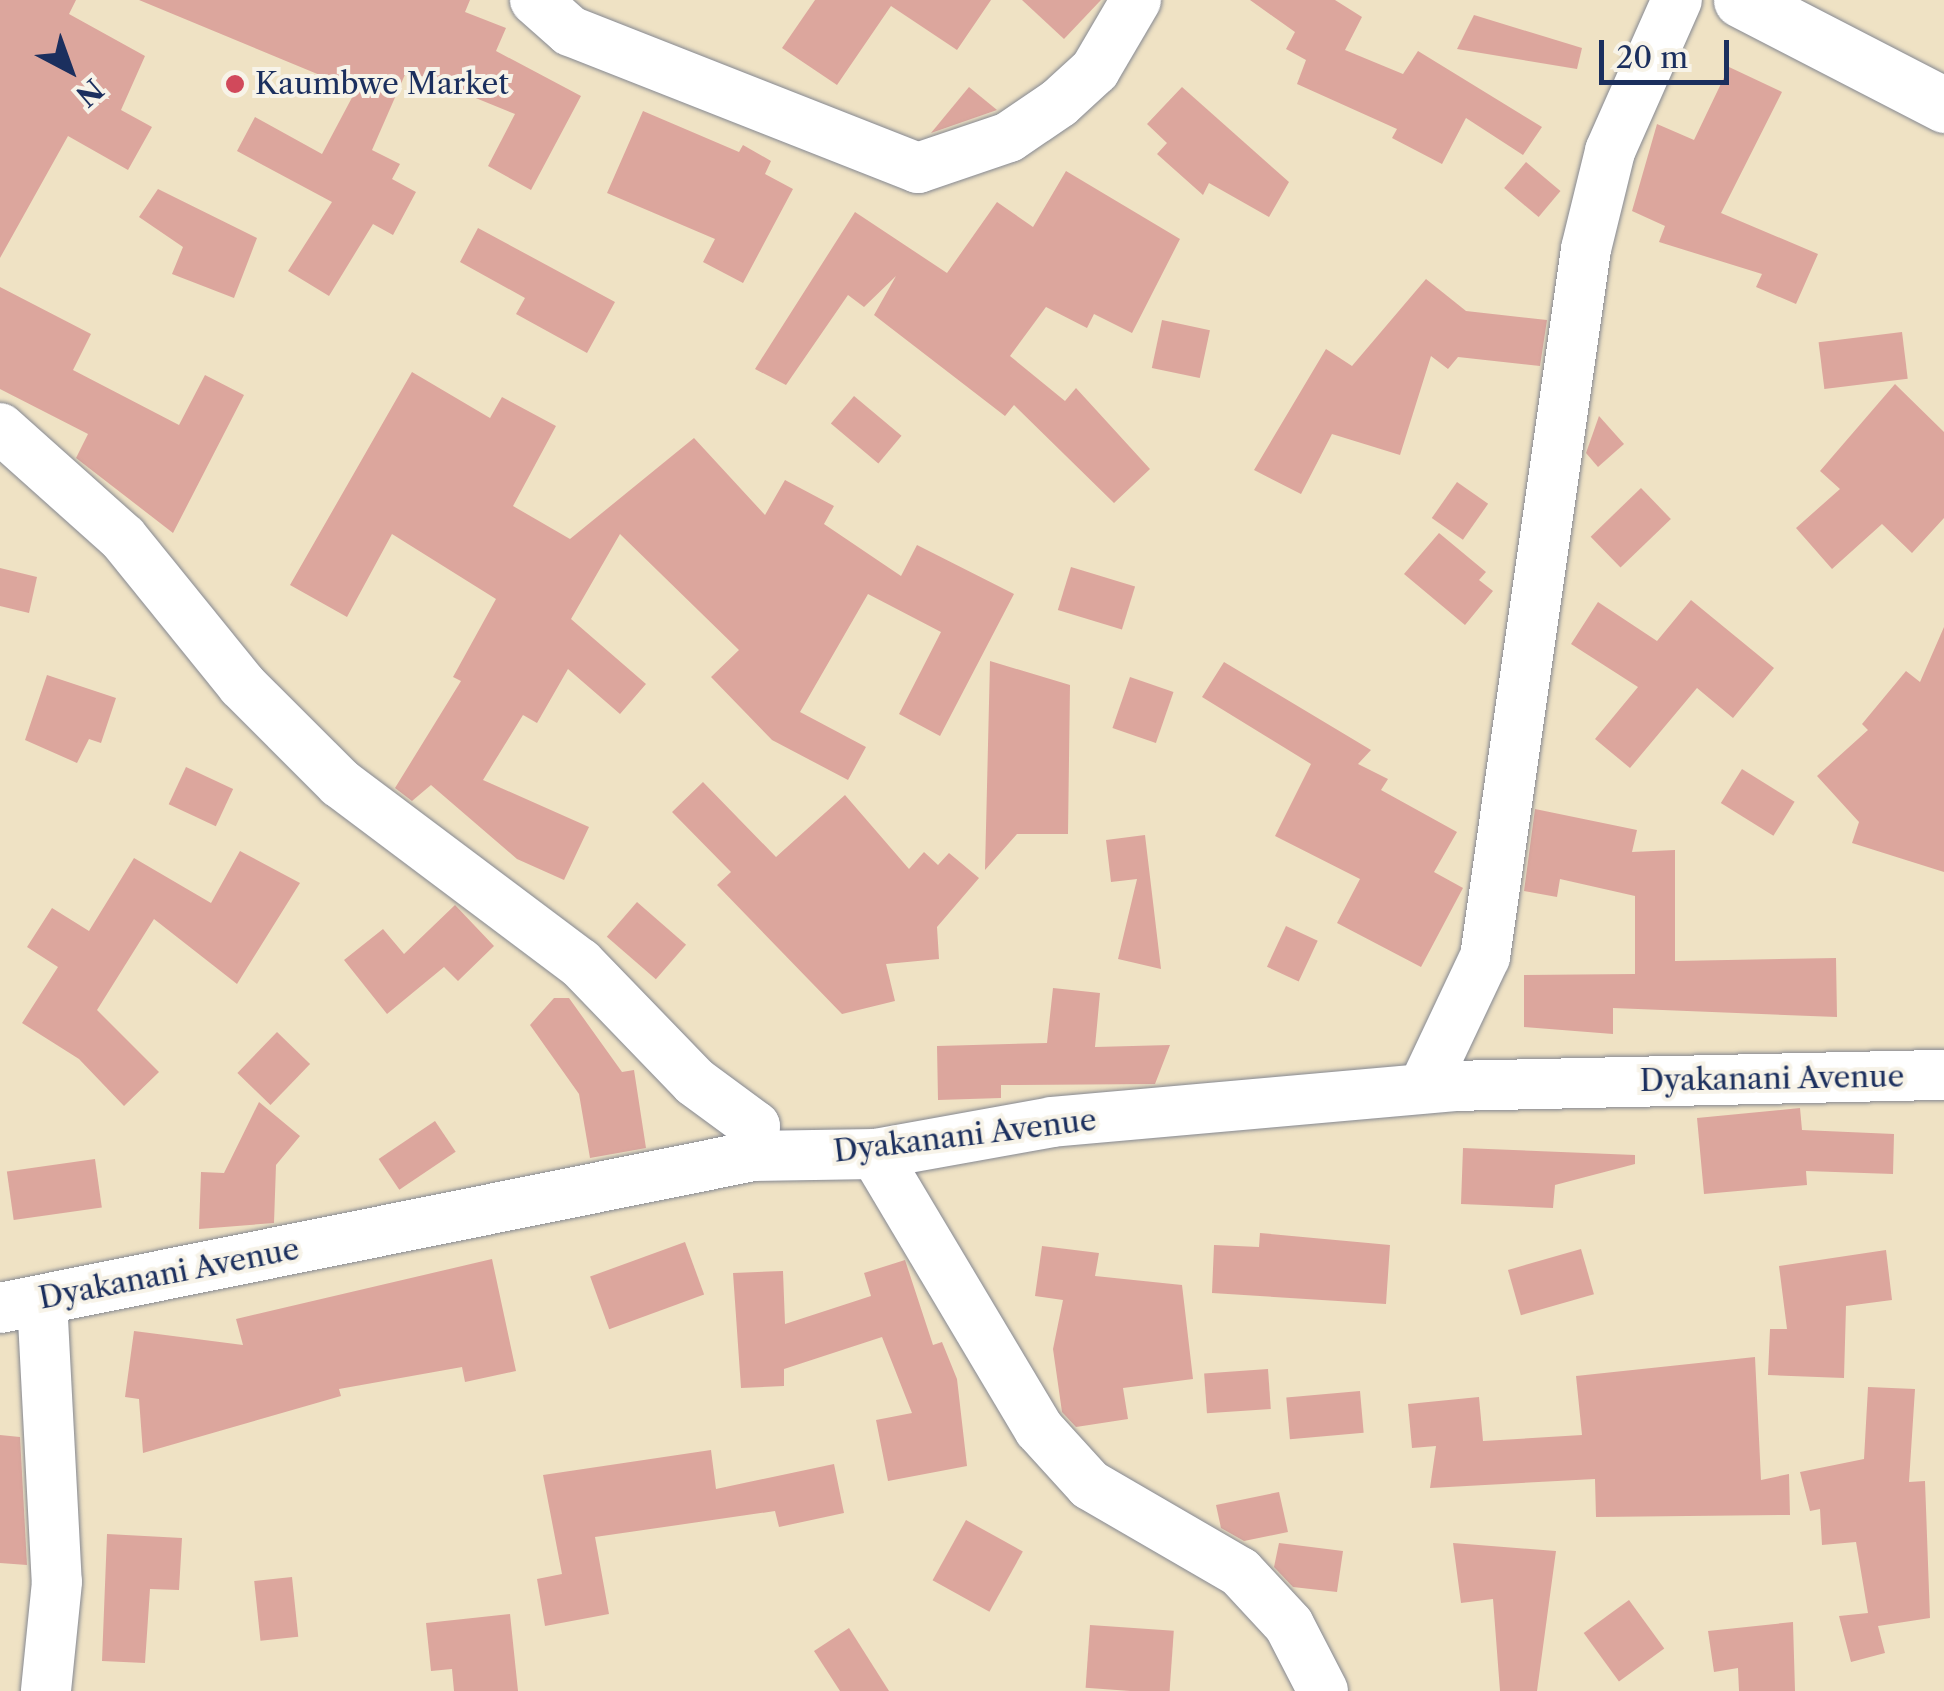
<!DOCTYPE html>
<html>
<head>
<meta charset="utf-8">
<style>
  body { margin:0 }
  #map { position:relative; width:1944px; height:1691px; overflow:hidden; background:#efe2c4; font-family:"Libre Caslon Text",serif }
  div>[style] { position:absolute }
  .building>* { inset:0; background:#dca69d; transform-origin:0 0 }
  .roads { filter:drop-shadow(0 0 2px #858891) drop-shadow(0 0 2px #858891) }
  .minor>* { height:50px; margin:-25px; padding:0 25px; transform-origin:25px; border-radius:25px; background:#fff }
  .tertiary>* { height:55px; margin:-27.5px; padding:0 27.5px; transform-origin:27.5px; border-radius:27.5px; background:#fff }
  .dots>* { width:28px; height:28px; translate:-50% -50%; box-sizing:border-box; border:5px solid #f7f3e8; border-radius:50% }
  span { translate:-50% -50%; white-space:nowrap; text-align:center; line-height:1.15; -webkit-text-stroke:8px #f7f3e8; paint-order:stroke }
  .poi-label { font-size:30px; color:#1b2f5e }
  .left { translate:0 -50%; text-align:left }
  .street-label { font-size:30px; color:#1b2f5e }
  .north { position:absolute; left:20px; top:20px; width:100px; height:100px; -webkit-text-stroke:8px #f7f3e8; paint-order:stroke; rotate:139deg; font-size:28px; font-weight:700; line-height:40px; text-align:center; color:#1b2f5e }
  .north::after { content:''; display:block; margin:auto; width:35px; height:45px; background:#1b2f5e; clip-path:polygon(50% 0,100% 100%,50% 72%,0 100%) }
  .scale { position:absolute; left:1599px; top:40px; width:130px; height:45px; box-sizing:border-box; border:5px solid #1b2f5e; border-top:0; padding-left:12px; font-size:30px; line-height:35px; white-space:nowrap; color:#1b2f5e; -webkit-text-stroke:8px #f7f3e8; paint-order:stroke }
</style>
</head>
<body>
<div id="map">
  <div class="building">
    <i style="clip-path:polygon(0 0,76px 0,69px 14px,145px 56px,121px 110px,152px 127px,128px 170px,68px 136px,0 258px)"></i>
    <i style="clip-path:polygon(139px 0,470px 0,465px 12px,506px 28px,496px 51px,581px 96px,531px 190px,488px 166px,515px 114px,407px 70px,372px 150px,400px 164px,392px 179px,416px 192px,393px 235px,373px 224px,329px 296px,288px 271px,332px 202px,237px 151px,255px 117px,322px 154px,356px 90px)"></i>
    <i style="clip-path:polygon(815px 0,991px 0,957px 50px,891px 6px,837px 85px,782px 48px)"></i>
    <i style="clip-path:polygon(1022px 0,1101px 0,1064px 39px)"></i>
    <i style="clip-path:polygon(1250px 0,1335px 0,1362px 17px,1345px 50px,1403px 74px,1418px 51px,1542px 127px,1523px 155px,1466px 118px,1442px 164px,1392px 138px,1397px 129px,1297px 84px,1306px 60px,1286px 49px,1295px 32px)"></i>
    <i style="clip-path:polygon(1474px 15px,1582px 48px,1577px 69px,1457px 49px)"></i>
    <i style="clip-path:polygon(1729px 67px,1782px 92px,1721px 213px,1818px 254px,1796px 304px,1756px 287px,1762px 274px,1659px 242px,1665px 226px,1632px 211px,1657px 124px,1694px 140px)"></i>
    <i style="clip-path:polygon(969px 87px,997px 110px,931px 133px)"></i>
    <i style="clip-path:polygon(1182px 87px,1289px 182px,1269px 217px,1209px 183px,1203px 195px,1157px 154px,1167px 143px,1147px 124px)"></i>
    <i style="clip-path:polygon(643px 111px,739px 152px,743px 145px,771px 161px,765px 174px,793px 189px,743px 283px,703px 262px,715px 239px,607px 193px)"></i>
    <i style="left:1526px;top:162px;width:45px;height:34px;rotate:40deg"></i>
    <i style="clip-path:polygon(1066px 171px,1180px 239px,1132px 333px,1094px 314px,1087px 328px,1046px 307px,1010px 356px,1065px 401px,1076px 388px,1150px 469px,1114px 503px,1014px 405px,1005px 416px,874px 315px,896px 276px,864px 307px,848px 295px,786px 385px,755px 369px,855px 212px,947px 273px,997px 202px,1033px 227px)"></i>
    <i style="clip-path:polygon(158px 189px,257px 238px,234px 298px,172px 274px,183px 247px,139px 217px)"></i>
    <i style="clip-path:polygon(478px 228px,615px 302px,587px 353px,516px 314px,525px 298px,460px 262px)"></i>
    <i style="clip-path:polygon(1426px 279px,1466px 311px,1547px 320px,1540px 366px,1458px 357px,1448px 369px,1431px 356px,1400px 455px,1332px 434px,1301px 494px,1254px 470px,1326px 349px,1352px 366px)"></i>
    <i style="clip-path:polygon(0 287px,91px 334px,73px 370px,179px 425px,205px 375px,244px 395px,173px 533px,76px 458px,88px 434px,0 389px)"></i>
    <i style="left:1162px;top:320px;width:49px;height:49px;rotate:12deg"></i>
    <i style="left:1902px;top:332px;width:47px;height:84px;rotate:83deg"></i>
    <i style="clip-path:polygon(412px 372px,490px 418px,502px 397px,556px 426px,513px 506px,570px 539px,694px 438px,765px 515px,785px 480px,834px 506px,824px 524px,901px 576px,917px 545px,1014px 594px,940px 736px,899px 714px,941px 632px,868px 594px,800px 712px,866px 747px,848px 780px,772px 740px,711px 677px,739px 650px,620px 534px,571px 619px,646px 684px,620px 714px,568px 669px,537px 723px,523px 715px,483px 780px,589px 827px,564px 880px,517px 859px,431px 785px,412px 801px,395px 788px,461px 681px,453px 677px,496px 599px,392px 534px,347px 617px,290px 585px)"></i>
    <i style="clip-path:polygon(1895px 384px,1944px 432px,1944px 518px,1912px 553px,1882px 524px,1832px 569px,1796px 528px,1840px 489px,1820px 471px)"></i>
    <i style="left:854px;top:396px;width:62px;height:36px;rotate:40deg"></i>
    <i style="clip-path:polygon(1599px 416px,1624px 444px,1598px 467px,1586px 453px)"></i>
    <i style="left:1457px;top:482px;width:38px;height:44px;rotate:35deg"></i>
    <i style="left:1641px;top:488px;width:43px;height:70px;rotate:46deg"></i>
    <i style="clip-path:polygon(1439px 533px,1486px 572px,1479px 580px,1493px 591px,1465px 625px,1404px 574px)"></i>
    <i style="left:1071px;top:567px;width:67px;height:45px;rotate:17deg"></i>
    <i style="clip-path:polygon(0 568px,37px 577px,29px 613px,0 606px)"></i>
    <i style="clip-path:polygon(1691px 600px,1774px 668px,1733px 718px,1697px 688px,1630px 768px,1595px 739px,1638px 687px,1571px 644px,1598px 602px,1657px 641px)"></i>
    <i style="clip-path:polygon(1944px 627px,1944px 872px,1852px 843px,1859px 822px,1817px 776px,1868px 730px,1862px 724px,1906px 671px,1920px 682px)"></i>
    <i style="clip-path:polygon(990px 661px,1070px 685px,1068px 834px,1017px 834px,985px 870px)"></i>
    <i style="clip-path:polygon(1224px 662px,1371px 750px,1358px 764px,1388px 779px,1381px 790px,1457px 832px,1434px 872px,1463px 888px,1421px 967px,1337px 923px,1360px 879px,1275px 836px,1311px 764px,1202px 697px)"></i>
    <i style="clip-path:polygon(47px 675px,116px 698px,101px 743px,89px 739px,77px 763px,25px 740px)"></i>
    <i style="left:1130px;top:677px;width:46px;height:54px;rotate:19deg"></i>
    <i style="left:186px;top:767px;width:52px;height:41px;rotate:25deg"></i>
    <i style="left:1742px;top:769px;width:62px;height:40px;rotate:32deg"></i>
    <i style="clip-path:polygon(703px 782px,776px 857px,845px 795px,909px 869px,924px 852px,938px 865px,949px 853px,979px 878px,937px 927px,939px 959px,886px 964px,895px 1001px,842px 1014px,717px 885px,731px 872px,672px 812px)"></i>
    <i style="clip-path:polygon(1535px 809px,1637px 830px,1632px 852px,1675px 850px,1675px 961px,1836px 958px,1837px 1017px,1613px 1008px,1613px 1034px,1524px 1027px,1524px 975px,1635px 974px,1635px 896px,1560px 879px,1557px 897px,1524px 891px)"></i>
    <i style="clip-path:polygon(1145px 835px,1147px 852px,1161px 969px,1118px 959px,1137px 879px,1111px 882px,1106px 840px)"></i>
    <i style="clip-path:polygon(240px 851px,300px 883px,237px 984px,154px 919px,97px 1010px,159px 1072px,124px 1106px,79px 1059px,22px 1023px,58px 967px,27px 947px,52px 908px,89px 931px,134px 858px,211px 903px)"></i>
    <i style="left:637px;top:902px;width:65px;height:46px;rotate:41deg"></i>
    <i style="clip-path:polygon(455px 905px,494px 946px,458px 981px,444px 967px,387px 1014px,344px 960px,383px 929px,404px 954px)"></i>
    <i style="left:1286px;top:926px;width:35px;height:45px;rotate:25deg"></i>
    <i style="clip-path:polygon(1053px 988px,1100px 993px,1095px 1047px,1170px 1045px,1155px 1084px,1001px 1085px,1001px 1098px,938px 1100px,937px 1046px,1047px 1043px)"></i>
    <i style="clip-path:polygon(554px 998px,569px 998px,622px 1072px,634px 1070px,646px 1148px,590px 1158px,579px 1094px,530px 1025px)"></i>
    <i style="left:277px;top:1032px;width:46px;height:57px;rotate:44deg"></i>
    <i style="clip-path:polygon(259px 1102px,300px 1136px,276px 1165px,274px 1223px,199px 1229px,201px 1172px,224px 1173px)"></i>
    <i style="clip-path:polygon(1800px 1108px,1802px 1130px,1894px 1134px,1893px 1174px,1806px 1171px,1807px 1185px,1704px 1194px,1697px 1118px)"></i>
    <i style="left:435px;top:1121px;width:37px;height:68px;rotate:56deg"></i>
    <i style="clip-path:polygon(1463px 1148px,1635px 1155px,1635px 1164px,1555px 1185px,1553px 1208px,1461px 1204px)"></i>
    <i style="left:95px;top:1159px;width:49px;height:89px;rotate:82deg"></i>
    <i style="clip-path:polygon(1260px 1233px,1390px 1245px,1386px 1304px,1212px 1293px,1214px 1245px,1259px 1247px)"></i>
    <i style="left:685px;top:1242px;width:56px;height:101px;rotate:70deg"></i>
    <i style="clip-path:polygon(1042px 1246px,1099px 1253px,1095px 1276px,1182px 1285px,1193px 1379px,1123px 1388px,1128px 1419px,1076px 1427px,1062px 1412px,1053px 1349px,1063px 1300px,1035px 1296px)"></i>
    <i style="left:1581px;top:1249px;width:47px;height:76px;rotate:74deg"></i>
    <i style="clip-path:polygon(1886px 1250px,1892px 1300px,1846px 1306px,1844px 1378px,1768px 1375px,1770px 1329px,1787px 1329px,1779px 1266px)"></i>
    <i style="clip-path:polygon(492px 1259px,516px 1371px,465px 1382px,462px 1367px,339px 1389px,341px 1396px,143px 1453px,139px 1399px,125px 1397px,134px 1331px,243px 1345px,236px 1319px)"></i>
    <i style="clip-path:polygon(905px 1260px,933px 1345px,942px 1342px,957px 1379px,967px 1466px,888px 1481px,876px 1420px,912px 1413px,882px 1337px,784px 1369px,784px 1386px,741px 1388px,733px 1273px,783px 1271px,785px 1324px,871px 1296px,864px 1273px)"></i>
    <i style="clip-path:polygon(1755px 1357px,1761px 1480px,1789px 1474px,1790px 1515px,1596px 1517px,1595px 1479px,1430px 1488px,1436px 1446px,1412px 1448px,1408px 1404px,1479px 1397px,1483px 1441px,1582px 1435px,1576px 1376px)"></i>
    <i style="left:1268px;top:1369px;width:40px;height:64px;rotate:86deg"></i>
    <i style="clip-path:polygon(1868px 1387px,1915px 1389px,1909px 1482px,1925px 1481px,1930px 1618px,1878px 1626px,1885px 1653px,1851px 1662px,1839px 1616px,1868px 1613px,1856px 1542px,1822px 1545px,1820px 1509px,1810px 1511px,1800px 1472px,1864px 1459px)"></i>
    <i style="left:1360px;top:1391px;width:42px;height:74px;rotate:85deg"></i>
    <i style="clip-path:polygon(0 1435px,20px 1437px,27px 1565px,0 1563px)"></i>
    <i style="clip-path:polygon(711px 1450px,716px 1489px,834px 1464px,844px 1513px,779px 1527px,775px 1511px,595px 1537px,609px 1614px,545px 1626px,537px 1579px,562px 1574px,543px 1475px)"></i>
    <i style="clip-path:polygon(1279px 1492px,1288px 1532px,1244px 1541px,1221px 1528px,1216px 1505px)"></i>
    <i style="left:966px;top:1520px;width:65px;height:69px;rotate:29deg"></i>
    <i style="clip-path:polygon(107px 1534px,182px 1538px,179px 1590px,150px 1589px,145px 1663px,102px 1661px)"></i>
    <i style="clip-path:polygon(1279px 1543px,1343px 1551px,1337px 1592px,1293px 1587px,1274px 1567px)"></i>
    <i style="clip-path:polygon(1453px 1543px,1556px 1551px,1537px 1691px,1500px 1691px,1493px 1599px,1461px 1603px)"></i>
    <i style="left:292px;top:1577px;width:60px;height:38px;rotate:84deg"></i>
    <i style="left:1629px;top:1600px;width:60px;height:56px;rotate:54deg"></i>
    <i style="clip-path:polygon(510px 1614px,518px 1691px,454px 1691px,452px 1669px,431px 1671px,426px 1623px)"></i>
    <i style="clip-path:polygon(1793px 1622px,1795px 1691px,1739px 1691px,1738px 1668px,1714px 1672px,1708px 1631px)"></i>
    <i style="left:1090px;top:1625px;width:84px;height:63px;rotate:4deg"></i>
    <i style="clip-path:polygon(849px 1628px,889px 1691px,840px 1691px,814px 1651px)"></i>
  </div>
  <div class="roads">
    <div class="minor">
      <i style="left:535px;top:0;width:47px;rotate:41.5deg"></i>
      <i style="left:570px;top:31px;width:374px;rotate:21.5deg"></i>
      <i style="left:918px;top:168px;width:96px;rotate:-18.8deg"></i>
      <i style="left:1009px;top:137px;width:60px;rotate:-34.2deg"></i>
      <i style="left:1059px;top:103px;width:49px;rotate:-42.5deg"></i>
      <i style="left:1095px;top:70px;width:81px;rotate:-59.6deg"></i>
      <i style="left:0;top:428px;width:165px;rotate:41.8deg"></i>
      <i style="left:123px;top:538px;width:189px;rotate:51deg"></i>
      <i style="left:242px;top:685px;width:139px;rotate:45deg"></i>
      <i style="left:340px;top:783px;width:300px;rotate:36.9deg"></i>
      <i style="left:580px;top:963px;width:165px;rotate:46deg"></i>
      <i style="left:695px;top:1082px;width:74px;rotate:36.3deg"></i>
      <i style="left:755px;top:1126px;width:30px;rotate:94deg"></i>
      <i style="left:1423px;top:1088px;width:145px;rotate:-64.7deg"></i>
      <i style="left:1485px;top:957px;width:715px;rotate:-81.88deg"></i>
      <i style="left:1586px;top:249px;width:101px;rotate:-76.2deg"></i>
      <i style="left:1610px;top:151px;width:165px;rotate:-66.1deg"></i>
      <i style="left:875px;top:1154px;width:320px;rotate:59.2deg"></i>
      <i style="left:1039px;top:1429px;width:76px;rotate:47.7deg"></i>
      <i style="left:1090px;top:1485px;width:173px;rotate:30.1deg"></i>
      <i style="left:1240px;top:1572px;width:72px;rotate:47.2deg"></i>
      <i style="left:1289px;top:1625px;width:74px;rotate:62.7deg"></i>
      <i style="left:42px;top:1300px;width:282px;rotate:87deg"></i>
      <i style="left:57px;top:1582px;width:110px;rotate:95.8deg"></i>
      <i style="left:0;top:1308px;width:768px;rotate:-11.41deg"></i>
      <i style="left:753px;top:1156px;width:122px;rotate:-0.9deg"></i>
      <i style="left:875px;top:1154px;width:180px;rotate:-10.2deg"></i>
      <i style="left:1052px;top:1122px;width:402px;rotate:-5.1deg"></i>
      <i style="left:1452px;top:1086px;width:492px;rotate:-1.3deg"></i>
    </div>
    <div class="tertiary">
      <i style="left:1741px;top:0;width:229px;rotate:27.3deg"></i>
    </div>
  </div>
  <div class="dots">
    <i style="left:235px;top:84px;background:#d1495b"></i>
  </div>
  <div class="poi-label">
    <span class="left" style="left:255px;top:84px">Kaumbwe Market</span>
  </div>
  <div class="street-label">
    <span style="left:1772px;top:1079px;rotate:-1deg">Dyakanani Avenue</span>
    <span style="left:965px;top:1136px;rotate:-7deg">Dyakanani Avenue</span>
    <span style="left:169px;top:1274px;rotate:-11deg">Dyakanani Avenue</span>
  </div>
  <div class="north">N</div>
  <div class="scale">20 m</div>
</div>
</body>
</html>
